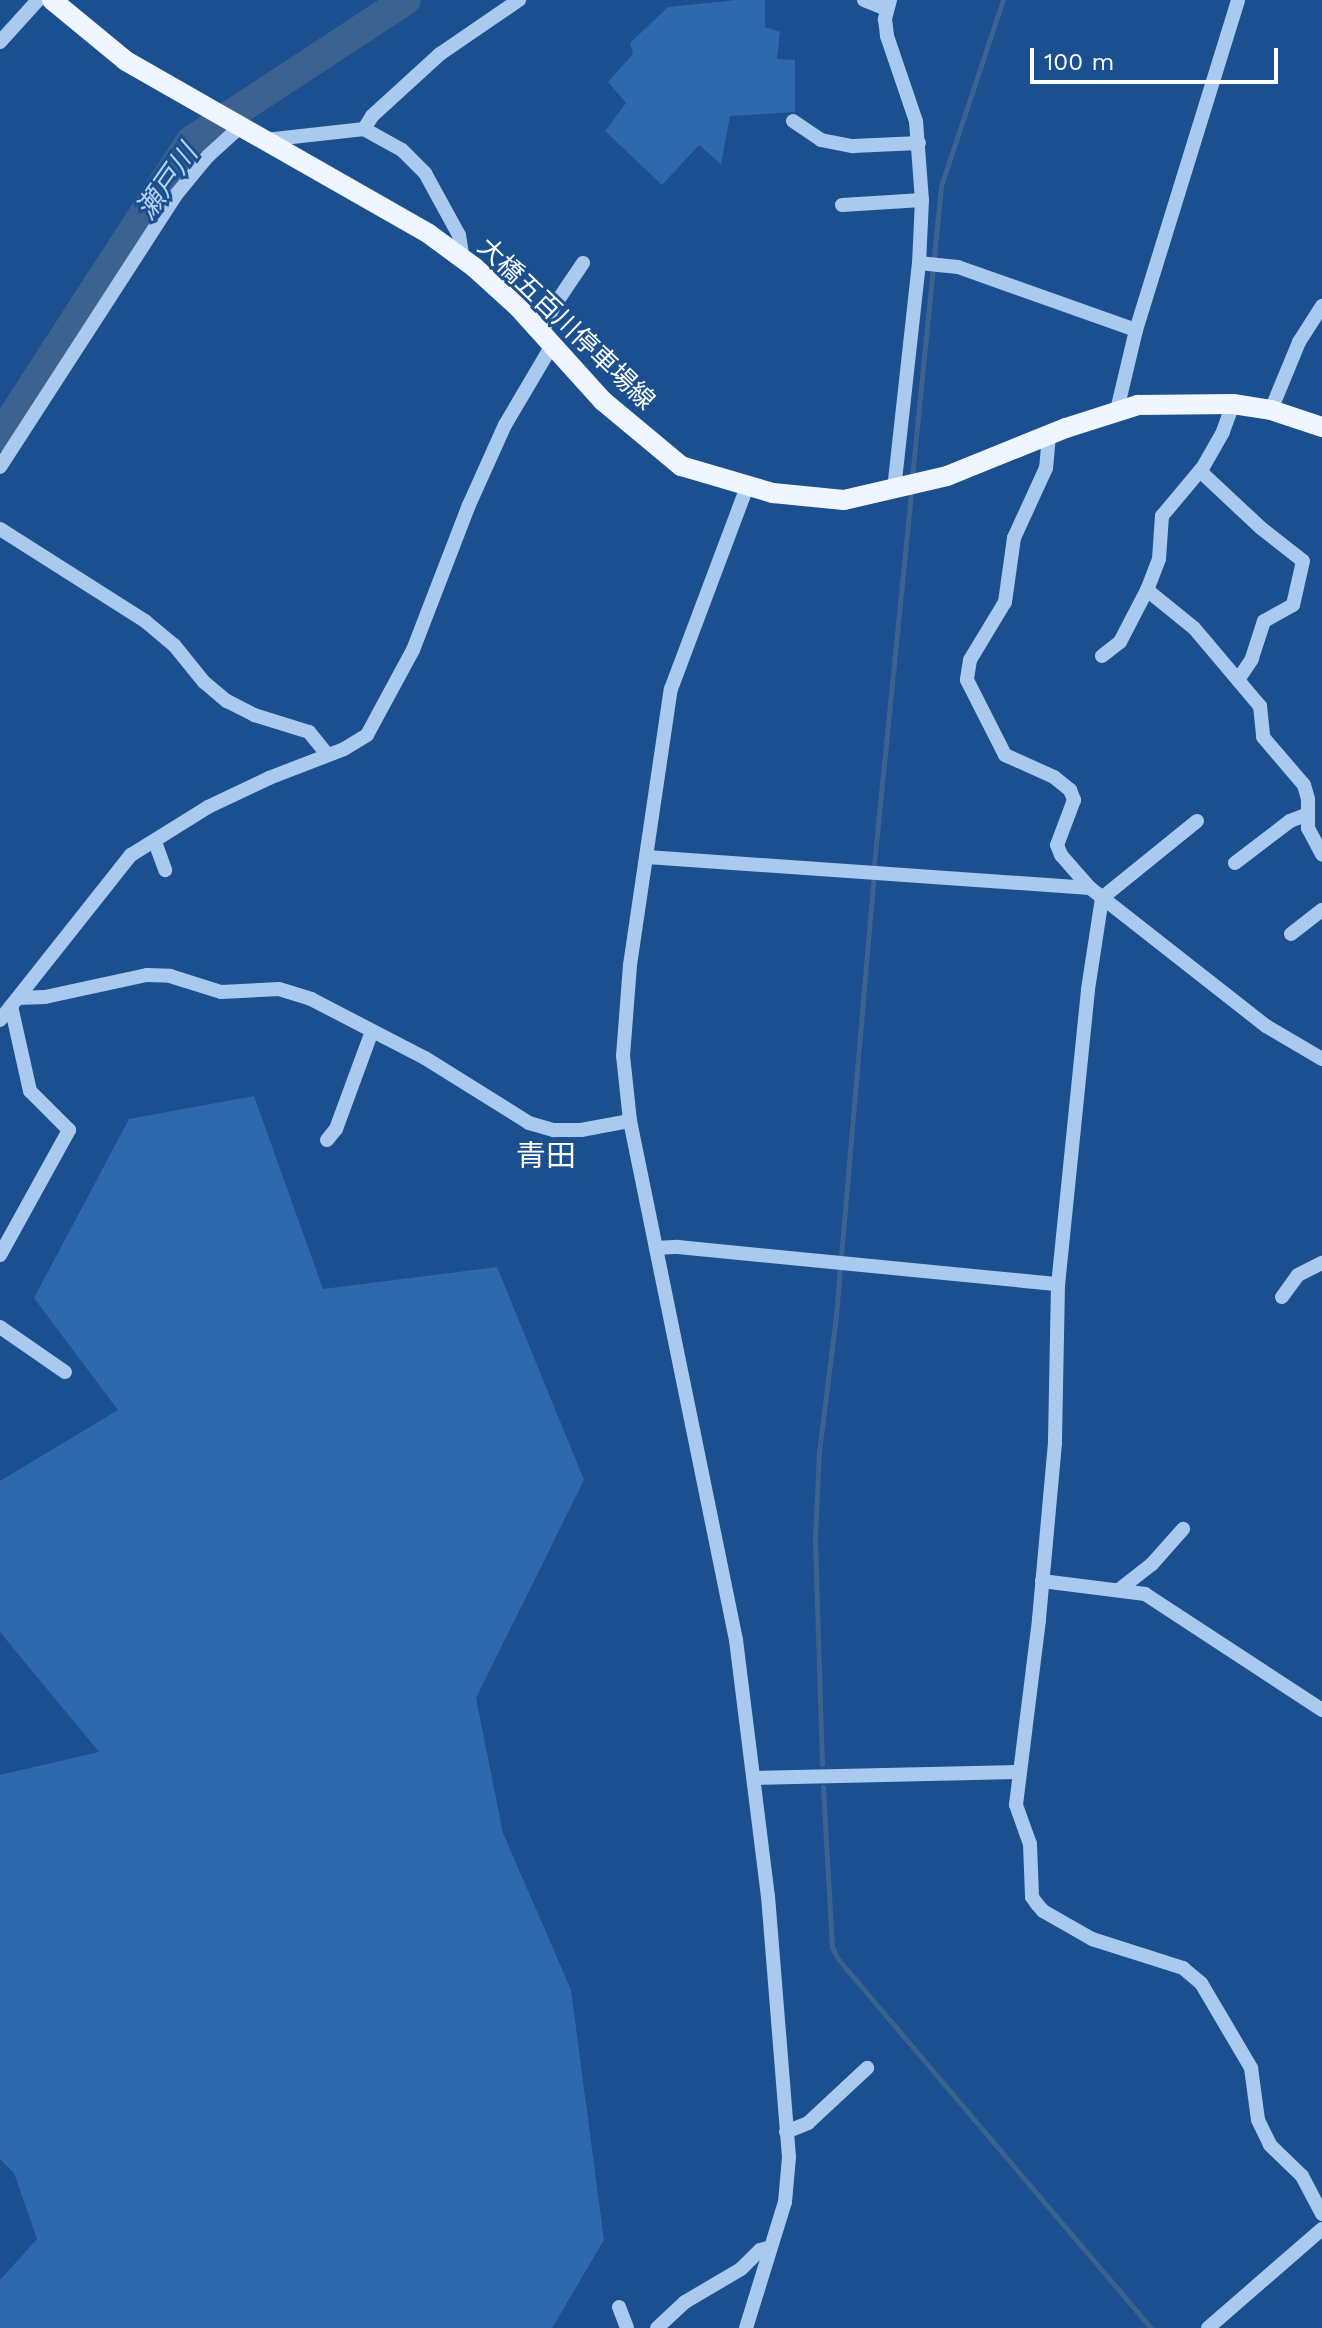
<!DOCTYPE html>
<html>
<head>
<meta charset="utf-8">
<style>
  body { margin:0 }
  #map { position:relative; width:1322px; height:2328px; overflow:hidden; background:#1b4f8f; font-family:"Work Sans","Noto Sans JP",sans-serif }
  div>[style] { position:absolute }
  .green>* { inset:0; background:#2e69ad }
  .stream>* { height:5px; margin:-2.5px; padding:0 2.5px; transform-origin:2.5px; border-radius:2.5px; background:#3c6290 }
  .river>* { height:30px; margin:-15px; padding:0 15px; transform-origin:15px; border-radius:15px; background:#3c6290 }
  .minor>* { height:14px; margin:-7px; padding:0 7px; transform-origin:7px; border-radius:7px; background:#a9c9ee }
  .major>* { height:20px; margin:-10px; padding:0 10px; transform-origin:10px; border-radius:10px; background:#f0f6ff }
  span { translate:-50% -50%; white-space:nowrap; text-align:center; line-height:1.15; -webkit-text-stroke:6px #1b4f8f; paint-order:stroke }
  .street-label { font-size:26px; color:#fff }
  .water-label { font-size:28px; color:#b5d3f5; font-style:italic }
  .quarter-label { font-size:30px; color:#fff }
  .scale { position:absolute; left:1030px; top:48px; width:248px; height:36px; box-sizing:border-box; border:4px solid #fff; border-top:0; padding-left:10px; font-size:24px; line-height:28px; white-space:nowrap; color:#fff; -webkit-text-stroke:6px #1b4f8f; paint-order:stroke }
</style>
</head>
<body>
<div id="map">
  <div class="green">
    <i style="clip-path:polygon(737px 0,765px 0,765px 27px,780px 32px,777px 59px,795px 60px,795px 112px,730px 116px,721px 164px,699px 145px,662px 185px,605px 131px,626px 103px,608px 82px,633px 54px,630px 43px,668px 7px)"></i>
    <i style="clip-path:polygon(254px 1096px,323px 1289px,497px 1267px,584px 1480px,476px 1698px,503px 1833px,571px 1990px,604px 2240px,552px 2328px,0 2328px,0 2280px,37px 2239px,14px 2173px,0 2159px,0 1775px,99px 1752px,0 1632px,0 1481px,118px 1410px,34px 1298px,129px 1119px)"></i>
  </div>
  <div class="stream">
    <i style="left:912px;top:477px;width:292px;rotate:-84.3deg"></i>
    <i style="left:941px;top:186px;width:196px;rotate:-71.6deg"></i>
    <i style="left:874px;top:864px;width:375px;rotate:-84.3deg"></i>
    <i style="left:822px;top:1764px;width:228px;rotate:-91.8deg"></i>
    <i style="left:815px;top:1536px;width:84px;rotate:-87.3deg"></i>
    <i style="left:819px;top:1452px;width:138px;rotate:-82.9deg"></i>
    <i style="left:836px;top:1315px;width:435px;rotate:-85.1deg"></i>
    <i style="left:823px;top:1787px;width:160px;rotate:86.8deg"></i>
    <i style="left:832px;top:1947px;width:13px;rotate:63deg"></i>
    <i style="left:838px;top:1959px;width:484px;rotate:49.7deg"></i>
  </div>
  <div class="river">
    <i style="left:0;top:436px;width:351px;rotate:-57.1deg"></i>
    <i style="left:191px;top:141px;width:257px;rotate:-33.3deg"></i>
  </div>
  <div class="minor">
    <i style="left:864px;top:0;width:24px;rotate:22deg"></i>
    <i style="left:890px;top:0;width:20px;rotate:105deg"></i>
    <i style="left:885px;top:19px;width:17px;rotate:83deg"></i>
    <i style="left:887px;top:36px;width:90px;rotate:71.2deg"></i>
    <i style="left:916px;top:121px;width:79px;rotate:85.7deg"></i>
    <i style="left:922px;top:200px;width:63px;rotate:92.7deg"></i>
    <i style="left:919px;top:263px;width:228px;rotate:96.3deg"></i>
    <i style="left:0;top:42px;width:57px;rotate:-47.9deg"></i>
    <i style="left:793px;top:121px;width:34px;rotate:34deg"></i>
    <i style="left:821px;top:140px;width:33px;rotate:11deg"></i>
    <i style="left:853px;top:146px;width:66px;rotate:-2.6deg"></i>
    <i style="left:364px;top:129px;width:43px;rotate:28.9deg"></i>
    <i style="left:402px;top:150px;width:33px;rotate:45deg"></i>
    <i style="left:425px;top:173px;width:71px;rotate:61.3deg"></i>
    <i style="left:459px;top:235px;width:24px;rotate:81deg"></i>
    <i style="left:265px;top:140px;width:100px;rotate:-6.3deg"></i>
    <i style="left:364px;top:129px;width:15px;rotate:-58deg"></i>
    <i style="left:372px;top:116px;width:92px;rotate:-42.4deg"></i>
    <i style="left:440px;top:54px;width:96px;rotate:-34.4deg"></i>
    <i style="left:842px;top:205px;width:80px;rotate:-3.6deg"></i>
    <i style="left:919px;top:263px;width:39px;rotate:6deg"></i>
    <i style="left:958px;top:267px;width:189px;rotate:19.5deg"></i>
    <i style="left:541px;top:335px;width:32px;rotate:-66deg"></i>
    <i style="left:554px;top:306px;width:52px;rotate:-56deg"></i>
    <i style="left:1233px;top:404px;width:30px;rotate:110deg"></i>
    <i style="left:1223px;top:432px;width:40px;rotate:119.7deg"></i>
    <i style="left:1203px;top:467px;width:64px;rotate:129.9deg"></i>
    <i style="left:1162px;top:516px;width:43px;rotate:94deg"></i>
    <i style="left:1159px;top:559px;width:33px;rotate:111deg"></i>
    <i style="left:1147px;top:590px;width:60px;rotate:39deg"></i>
    <i style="left:1194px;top:628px;width:102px;rotate:49.8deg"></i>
    <i style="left:1260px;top:706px;width:31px;rotate:84deg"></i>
    <i style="left:1263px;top:737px;width:63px;rotate:49.5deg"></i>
    <i style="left:1304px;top:785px;width:15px;rotate:74deg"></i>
    <i style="left:1308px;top:799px;width:29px;rotate:90deg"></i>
    <i style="left:1308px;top:828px;width:30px;rotate:62deg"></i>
    <i style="left:1117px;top:410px;width:82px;rotate:-76.6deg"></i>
    <i style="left:1136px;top:330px;width:345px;rotate:-72.8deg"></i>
    <i style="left:1271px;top:410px;width:74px;rotate:-67.6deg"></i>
    <i style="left:1299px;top:342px;width:43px;rotate:-57.4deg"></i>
    <i style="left:1049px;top:435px;width:33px;rotate:95deg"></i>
    <i style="left:1046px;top:468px;width:77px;rotate:114.6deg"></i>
    <i style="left:1014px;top:538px;width:65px;rotate:98deg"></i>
    <i style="left:1005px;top:602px;width:68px;rotate:121.1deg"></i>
    <i style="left:970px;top:660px;width:20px;rotate:99deg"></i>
    <i style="left:967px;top:680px;width:84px;rotate:63.1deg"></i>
    <i style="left:1005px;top:755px;width:54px;rotate:24.2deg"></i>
    <i style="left:1054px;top:777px;width:21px;rotate:39deg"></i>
    <i style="left:1070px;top:790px;width:11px;rotate:68deg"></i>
    <i style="left:1074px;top:800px;width:48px;rotate:110.7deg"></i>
    <i style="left:1057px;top:845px;width:11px;rotate:68deg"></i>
    <i style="left:1061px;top:855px;width:44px;rotate:48.7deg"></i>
    <i style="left:0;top:467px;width:323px;rotate:-57.1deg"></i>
    <i style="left:175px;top:196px;width:52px;rotate:-50.5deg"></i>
    <i style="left:208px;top:156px;width:45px;rotate:-42.3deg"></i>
    <i style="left:1200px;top:471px;width:83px;rotate:43.1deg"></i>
    <i style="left:1261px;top:528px;width:53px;rotate:38.2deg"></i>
    <i style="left:1303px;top:561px;width:45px;rotate:102.8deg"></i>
    <i style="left:1293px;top:605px;width:33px;rotate:151deg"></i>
    <i style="left:1264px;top:621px;width:40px;rotate:108deg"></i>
    <i style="left:1252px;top:659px;width:25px;rotate:124deg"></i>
    <i style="left:0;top:529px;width:172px;rotate:32.4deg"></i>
    <i style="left:145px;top:621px;width:38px;rotate:40deg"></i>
    <i style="left:174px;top:645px;width:48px;rotate:51deg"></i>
    <i style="left:204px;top:682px;width:30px;rotate:40deg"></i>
    <i style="left:227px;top:701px;width:30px;rotate:27deg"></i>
    <i style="left:254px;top:715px;width:58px;rotate:17.2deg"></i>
    <i style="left:309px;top:732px;width:28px;rotate:51deg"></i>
    <i style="left:1102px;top:656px;width:23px;rotate:-38deg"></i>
    <i style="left:1120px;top:642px;width:59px;rotate:-62.6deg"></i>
    <i style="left:1197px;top:821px;width:122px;rotate:141deg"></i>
    <i style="left:1102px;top:898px;width:93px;rotate:98.7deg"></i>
    <i style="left:1088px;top:990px;width:296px;rotate:95.8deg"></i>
    <i style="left:1058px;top:1284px;width:159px;rotate:91.1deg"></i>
    <i style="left:1055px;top:1443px;width:178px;rotate:95.2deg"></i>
    <i style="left:1039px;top:1620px;width:186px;rotate:97.1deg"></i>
    <i style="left:1016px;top:1805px;width:41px;rotate:70.3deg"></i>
    <i style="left:1030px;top:1844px;width:53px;rotate:87.8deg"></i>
    <i style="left:1032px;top:1897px;width:9px;rotate:54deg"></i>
    <i style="left:1037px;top:1904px;width:9px;rotate:49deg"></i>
    <i style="left:1043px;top:1911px;width:56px;rotate:29.7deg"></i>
    <i style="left:1092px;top:1939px;width:96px;rotate:17.7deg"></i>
    <i style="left:1183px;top:1968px;width:23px;rotate:40deg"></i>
    <i style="left:1201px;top:1983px;width:99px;rotate:59.5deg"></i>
    <i style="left:1251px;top:2068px;width:52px;rotate:82.3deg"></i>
    <i style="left:1258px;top:2120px;width:28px;rotate:64deg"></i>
    <i style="left:1270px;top:2145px;width:45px;rotate:44.1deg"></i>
    <i style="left:1302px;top:2176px;width:43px;rotate:62.2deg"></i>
    <i style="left:155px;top:842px;width:30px;rotate:70deg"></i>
    <i style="left:647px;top:857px;width:444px;rotate:4deg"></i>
    <i style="left:1090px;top:888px;width:224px;rotate:38.1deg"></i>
    <i style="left:1266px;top:1026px;width:65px;rotate:30.5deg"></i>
    <i style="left:1235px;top:863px;width:69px;rotate:-37.4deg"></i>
    <i style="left:1290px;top:821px;width:17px;rotate:-21deg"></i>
    <i style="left:1291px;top:934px;width:39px;rotate:-38deg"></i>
    <i style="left:18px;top:998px;width:27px;rotate:-2deg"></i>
    <i style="left:45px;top:997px;width:104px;rotate:-12.2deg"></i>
    <i style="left:147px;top:975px;width:23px;rotate:2deg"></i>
    <i style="left:170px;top:976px;width:53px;rotate:17.4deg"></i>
    <i style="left:221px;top:992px;width:58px;rotate:-3deg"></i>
    <i style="left:279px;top:989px;width:34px;rotate:17deg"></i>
    <i style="left:311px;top:999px;width:128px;rotate:27.4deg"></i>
    <i style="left:425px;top:1058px;width:123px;rotate:32deg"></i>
    <i style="left:529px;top:1123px;width:26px;rotate:16deg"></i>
    <i style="left:554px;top:1130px;width:27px"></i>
    <i style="left:581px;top:1130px;width:50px;rotate:-10.4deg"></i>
    <i style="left:0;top:1020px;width:211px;rotate:-51.6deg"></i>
    <i style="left:131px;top:855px;width:91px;rotate:-31.9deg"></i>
    <i style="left:208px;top:807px;width:68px;rotate:-25.4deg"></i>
    <i style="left:269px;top:778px;width:80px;rotate:-21.1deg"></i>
    <i style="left:344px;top:749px;width:27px;rotate:-31deg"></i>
    <i style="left:367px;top:735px;width:97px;rotate:-61.6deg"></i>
    <i style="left:413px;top:650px;width:155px;rotate:-68.9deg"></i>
    <i style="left:469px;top:505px;width:88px;rotate:-65.8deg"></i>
    <i style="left:505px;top:425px;width:91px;rotate:-59.5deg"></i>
    <i style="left:327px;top:1140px;width:14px;rotate:-51deg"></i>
    <i style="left:336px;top:1129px;width:104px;rotate:-69.8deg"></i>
    <i style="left:656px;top:1248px;width:22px;rotate:-3deg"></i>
    <i style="left:678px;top:1247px;width:382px;rotate:5.6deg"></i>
    <i style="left:0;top:1255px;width:143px;rotate:-61.1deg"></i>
    <i style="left:69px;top:1130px;width:55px;rotate:-135deg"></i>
    <i style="left:30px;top:1091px;width:87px;rotate:-102.6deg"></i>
    <i style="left:1282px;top:1297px;width:27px;rotate:-54deg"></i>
    <i style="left:1298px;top:1275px;width:27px;rotate:-27deg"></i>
    <i style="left:0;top:1327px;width:79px;rotate:34.7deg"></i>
    <i style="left:1042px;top:1581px;width:104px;rotate:7.2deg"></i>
    <i style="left:1145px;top:1594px;width:212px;rotate:33.2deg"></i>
    <i style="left:1120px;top:1589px;width:41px;rotate:-38deg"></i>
    <i style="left:1152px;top:1564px;width:47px;rotate:-48.5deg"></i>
    <i style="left:754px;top:1778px;width:265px;rotate:-1.3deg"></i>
    <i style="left:786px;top:2132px;width:24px;rotate:-22deg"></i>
    <i style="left:808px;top:2123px;width:81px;rotate:-43deg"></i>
    <i style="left:619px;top:2307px;width:22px;rotate:69deg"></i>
    <i style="left:657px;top:2328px;width:38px;rotate:-43deg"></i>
    <i style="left:685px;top:2302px;width:65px;rotate:-30.5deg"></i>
    <i style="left:741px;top:2269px;width:27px;rotate:-45deg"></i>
    <i style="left:760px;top:2250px;width:11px;rotate:-15deg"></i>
    <i style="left:746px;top:2328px;width:132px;rotate:-72.8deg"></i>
    <i style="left:785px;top:2202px;width:45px;rotate:-84.9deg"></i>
    <i style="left:789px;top:2157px;width:261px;rotate:-94.6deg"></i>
    <i style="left:768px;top:1897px;width:259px;rotate:-97.1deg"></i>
    <i style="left:736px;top:1640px;width:530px;rotate:-101.54deg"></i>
    <i style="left:630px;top:1121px;width:65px;rotate:-96.1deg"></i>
    <i style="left:623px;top:1056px;width:91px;rotate:-85.6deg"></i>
    <i style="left:630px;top:965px;width:279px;rotate:-81.6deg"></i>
    <i style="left:671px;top:689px;width:216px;rotate:-69.4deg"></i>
    <i style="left:1208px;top:2328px;width:151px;rotate:-41deg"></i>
  </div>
  <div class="major">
    <i style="left:52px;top:0;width:96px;rotate:39.5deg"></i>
    <i style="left:126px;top:61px;width:349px;rotate:29.7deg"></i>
    <i style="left:429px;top:234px;width:56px;rotate:36.3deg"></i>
    <i style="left:474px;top:267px;width:59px;rotate:42.3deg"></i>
    <i style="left:518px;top:307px;width:127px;rotate:47.9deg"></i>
    <i style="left:603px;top:401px;width:102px;rotate:39.8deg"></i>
    <i style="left:681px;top:466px;width:96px;rotate:16.4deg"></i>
    <i style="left:773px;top:493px;width:71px;rotate:5.6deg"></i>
    <i style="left:844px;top:500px;width:106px;rotate:-13.1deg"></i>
    <i style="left:947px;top:476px;width:128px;rotate:-22deg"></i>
    <i style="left:1066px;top:428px;width:76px;rotate:-17.7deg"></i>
    <i style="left:1138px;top:405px;width:95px;rotate:-0.6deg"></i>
    <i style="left:1233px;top:404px;width:38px;rotate:9deg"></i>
    <i style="left:1271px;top:410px;width:54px;rotate:18.4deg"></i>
  </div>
  <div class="street-label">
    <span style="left:566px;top:324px;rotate:44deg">大橋五百川停車場線</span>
  </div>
  <div class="water-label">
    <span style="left:167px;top:182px;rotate:-55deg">瀬戸川</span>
  </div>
  <div class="quarter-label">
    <span style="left:546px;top:1156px">青田</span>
  </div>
  <div class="scale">100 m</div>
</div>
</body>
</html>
